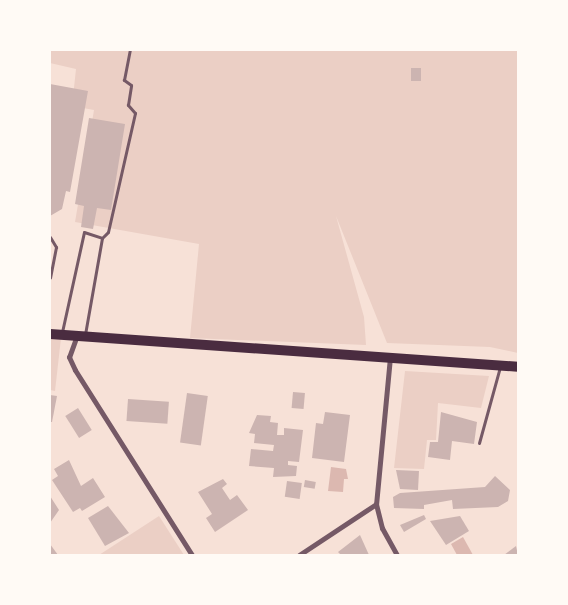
<!DOCTYPE html>
<html>
<head>
<meta charset="utf-8">
<style>
  body { margin:0 }
  #map { position:relative; width:568px; height:605px; overflow:hidden; background:#f7e1d7; font-family:Lato,sans-serif }
  div>[style] { position:absolute }
  .green>* { inset:0; background:#ebcfc5 }
  .water>* { inset:0; background:#dcb8b0 }
  .building>* { inset:0; background:#ccb4b1; transform-origin:0 0 }
  .service>* { height:3px; margin:-1.5px; padding:0 1.5px; transform-origin:1.5px; border-radius:1.5px; background:#755966 }
  .minor>* { height:5px; margin:-2.5px; padding:0 2.5px; transform-origin:2.5px; border-radius:2.5px; background:#755966 }
  .secondary>* { height:10px; margin:-5px; padding:0 5px; transform-origin:5px; border-radius:5px; background:#4a2c40 }
  span { translate:-50% -50%; white-space:nowrap; text-align:center; line-height:1.15; -webkit-text-stroke:4px #fffaf5; paint-order:stroke }
  .frame { position:absolute; inset:0; border:51px solid #fffaf5; pointer-events:none }
</style>
</head>
<body>
<div id="map">
  <div class="green">
    <i style="clip-path:polygon(50px 50px,518px 50px,518px 353px,490px 347px,387px 343px,336px 216px,364px 317px,366px 345px,190px 338px,199px 244px,75px 222px,94px 110px,72px 106px,76px 69px,50px 63px)"></i>
    <i style="clip-path:polygon(50px 337px,61px 338px,55px 391px,50px 390px)"></i>
    <i style="clip-path:polygon(405px 371px,489px 376px,481px 408px,438px 403px,436px 440px,427px 440px,424px 469px,394px 468px)"></i>
    <i style="clip-path:polygon(159px 516px,184px 555px,99px 555px)"></i>
  </div>
  <div class="water">
    <i style="clip-path:polygon(331px 467px,346px 469px,348px 479px,344px 479px,343px 492px,328px 491px)"></i>
    <i style="clip-path:polygon(463px 537px,473px 555px,457px 555px,451px 544px)"></i>
  </div>
  <div class="building">
    <i style="left:411px;top:68px;width:10px;height:13px"></i>
    <i style="clip-path:polygon(50px 84px,88px 91px,70px 192px,66px 191px,62px 209px,50px 216px)"></i>
    <i style="clip-path:polygon(89px 118px,125px 124px,111px 210px,97px 208px,93px 229px,81px 227px,84px 206px,75px 204px)"></i>
    <i style="left:293px;top:392px;width:12px;height:16px;rotate:5deg"></i>
    <i style="left:187px;top:393px;width:21px;height:50px;rotate:8deg"></i>
    <i style="clip-path:polygon(50px 395px,57px 396px,52px 422px,50px 422px)"></i>
    <i style="left:128px;top:399px;width:41px;height:22px;rotate:4deg"></i>
    <i style="left:78px;top:408px;width:26px;height:15px;rotate:58deg"></i>
    <i style="clip-path:polygon(325px 412px,350px 415px,344px 462px,312px 458px,316px 423px,323px 424px)"></i>
    <i style="clip-path:polygon(441px 412px,477px 422px,474px 444px,452px 441px,450px 460px,428px 457px,430px 442px,438px 442px)"></i>
    <i style="clip-path:polygon(257px 415px,271px 416px,270px 422px,278px 423px,277px 435px,284px 435px,284px 428px,303px 430px,299px 462px,288px 461px,288px 465px,297px 466px,296px 476px,273px 477px,274px 468px,249px 466px,251px 449px,273px 451px,274px 445px,254px 443px,255px 434px,249px 433px)"></i>
    <i style="clip-path:polygon(69px 460px,81px 486px,93px 478px,105px 497px,82px 511px,80px 508px,73px 512px,52px 480px,58px 476px,54px 469px)"></i>
    <i style="clip-path:polygon(396px 470px,419px 471px,418px 490px,400px 489px)"></i>
    <i style="clip-path:polygon(495px 476px,510px 490px,508px 501px,498px 507px,453px 509px,452px 500px,424px 505px,424px 509px,394px 508px,393px 497px,400px 493px,485px 487px)"></i>
    <i style="clip-path:polygon(223px 479px,227px 484px,222px 488px,230px 500px,237px 495px,248px 510px,215px 532px,206px 518px,212px 514px,198px 492px)"></i>
    <i style="left:305px;top:480px;width:11px;height:7px;rotate:10deg"></i>
    <i style="left:287px;top:481px;width:15px;height:16px;rotate:8deg"></i>
    <i style="clip-path:polygon(50px 496px,59px 510px,50px 523px)"></i>
    <i style="clip-path:polygon(108px 506px,129px 533px,105px 546px,88px 518px)"></i>
    <i style="clip-path:polygon(424px 515px,426px 519px,404px 532px,400px 525px)"></i>
    <i style="clip-path:polygon(460px 516px,469px 531px,446px 545px,430px 521px)"></i>
    <i style="clip-path:polygon(360px 535px,369px 555px,341px 555px,338px 552px)"></i>
    <i style="clip-path:polygon(50px 544px,58px 555px,50px 555px)"></i>
    <i style="clip-path:polygon(516px 546px,518px 555px,504px 555px)"></i>
  </div>
  <div class="service">
    <i style="left:50px;top:237px;width:12px;rotate:59deg"></i>
    <i style="left:56px;top:247px;width:31px;rotate:101deg"></i>
    <i style="left:102px;top:238px;width:8px;rotate:-45deg"></i>
    <i style="left:108px;top:232px;width:122px;rotate:-77.2deg"></i>
    <i style="left:135px;top:113px;width:11px;rotate:-131deg"></i>
    <i style="left:128px;top:105px;width:20px;rotate:-81deg"></i>
    <i style="left:131px;top:85px;width:9px;rotate:-144deg"></i>
    <i style="left:124px;top:80px;width:31px;rotate:-79deg"></i>
    <i style="left:62px;top:332px;width:102px;rotate:-77.6deg"></i>
    <i style="left:84px;top:232px;width:19px;rotate:18deg"></i>
    <i style="left:102px;top:238px;width:97px;rotate:100deg"></i>
    <i style="left:479px;top:443px;width:79px;rotate:-74.6deg"></i>
  </div>
  <div class="minor">
    <i style="left:76px;top:338px;width:20px;rotate:110deg"></i>
    <i style="left:69px;top:357px;width:14px;rotate:65deg"></i>
    <i style="left:75px;top:370px;width:219px;rotate:57.7deg"></i>
    <i style="left:390px;top:357px;width:148px;rotate:95.4deg"></i>
    <i style="left:376px;top:504px;width:25px;rotate:76deg"></i>
    <i style="left:382px;top:528px;width:31px;rotate:61deg"></i>
    <i style="left:299px;top:555px;width:92px;rotate:-33.5deg"></i>
  </div>
  <div class="secondary">
    <i style="left:50px;top:334px;width:469px;rotate:4deg"></i>
  </div>
  <div class="frame"></div>
</div>
</body>
</html>
